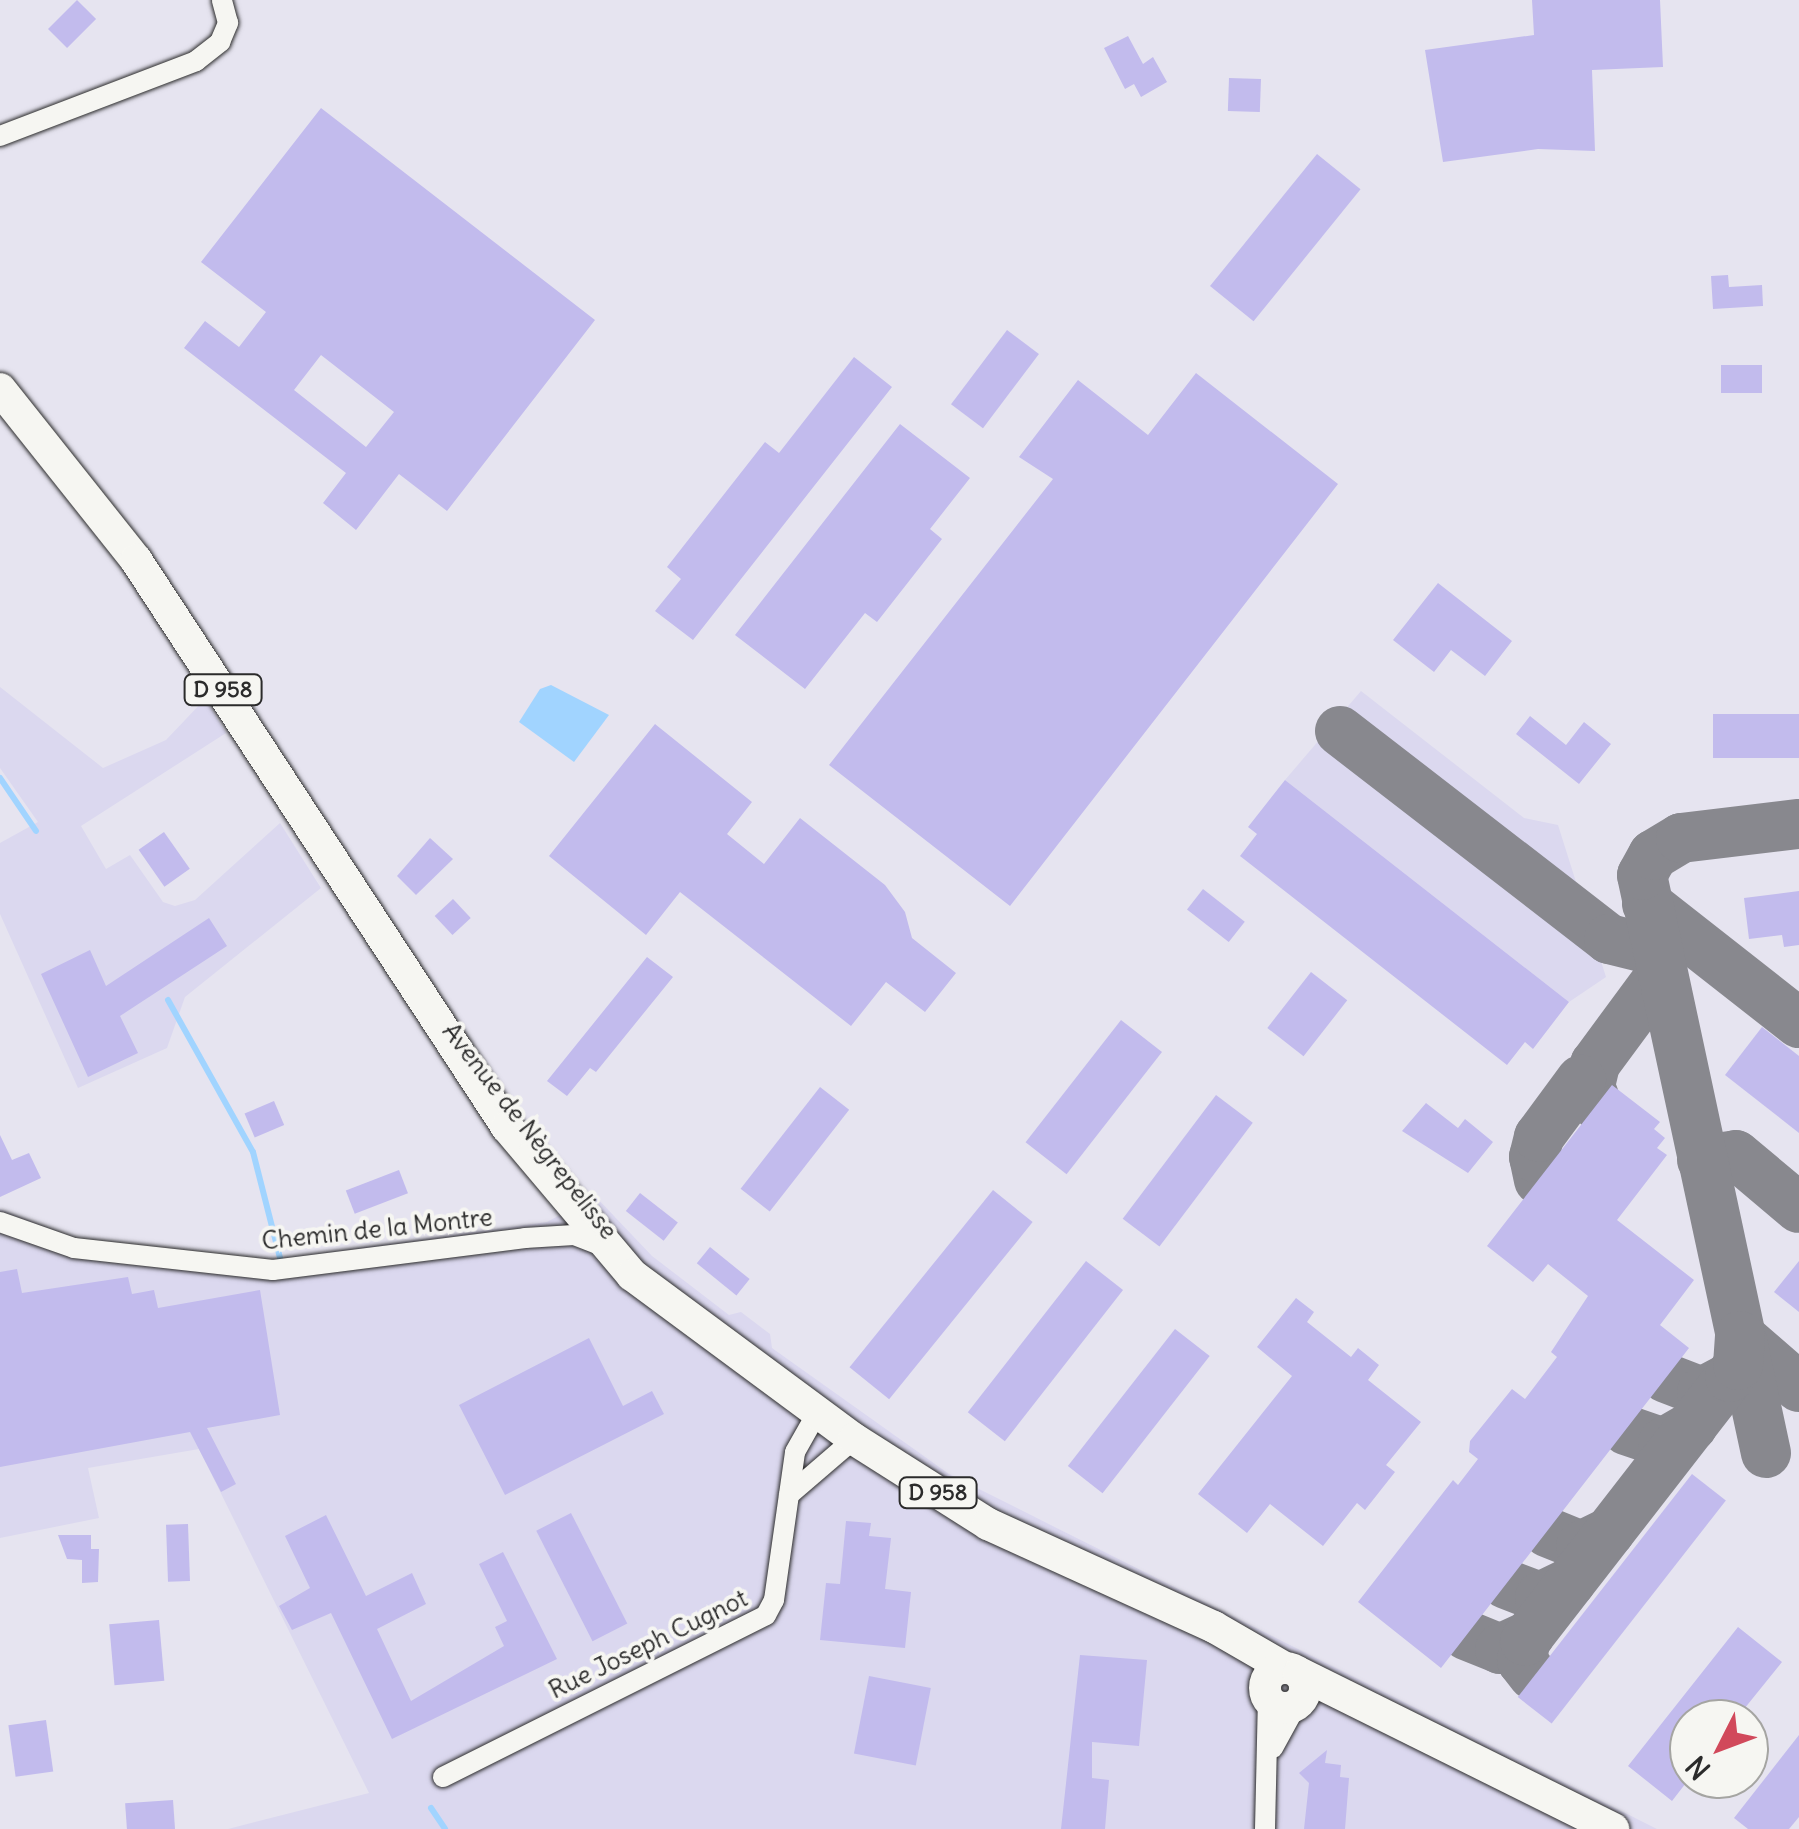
<!DOCTYPE html>
<html>
<head>
<meta charset="utf-8">
<style>
  body { margin:0 }
  #map { position:relative; width:1799px; height:1829px; overflow:hidden; background:#e6e4f0; font-family:Delius,sans-serif }
  div>[style] { position:absolute }
  .built>* { inset:0; background:#dbd8ef }
  .water>* { inset:0; background:#a1d4ff }
  .stream>* { height:6px; margin:-3px; padding:0 3px; transform-origin:3px; border-radius:3px; background:#a1d4ff }
  .taxiway>* { height:50px; margin:-25px; padding:0 25px; transform-origin:25px; border-radius:25px; background:#88888e }
  .building>* { inset:0; background:#c2bbed; transform-origin:0 0 }
  .roads { filter:drop-shadow(0 0 2px #2b2b2b) drop-shadow(0 0 2px #2b2b2b) }
  .minor>* { height:20px; margin:-10px; padding:0 10px; transform-origin:10px; border-radius:10px; background:#f6f6f2 }
  .primary>* { height:32px; margin:-16px; padding:0 16px; transform-origin:16px; border-radius:16px; background:#f6f6f2 }
  .primary>.ring { margin:-16px; padding:0; box-sizing:content-box; background:none; border:32px solid #f6f6f2; border-radius:50% }
  span { translate:-50% -50%; white-space:nowrap; text-align:center; line-height:1.15; -webkit-text-stroke:8px #f6f6f2; paint-order:stroke }
  .shield-label span { padding:2px 8px; background:#f6f6f2; border:2px solid; border-radius:8px; -webkit-text-stroke-width:0 }
  .shield-label { font-size:22px; color:#2b2b2b; font-weight:700 }
  .street-label { font-size:25px; color:#2b2b2b }
  .north { position:absolute; left:1669px; top:1699px; width:100px; height:100px; box-sizing:border-box; background:#f6f6f2; border:2px solid #a5a5a2; border-radius:50%; rotate:228deg; font-size:28px; font-weight:700; line-height:40px; text-align:center; color:#2b2b2b }
  .north::after { content:''; display:block; margin:auto; width:35px; height:45px; background:#d1495b; clip-path:polygon(50% 0,100% 100%,50% 72%,0 100%) }
</style>
</head>
<body>
<div id="map">
  <div class="built">
    <i style="clip-path:polygon(0 687px,103px 768px,166px 740px,205px 699px,226px 733px,81px 826px,106px 869px,130px 855px,163px 902px,175px 906px,195px 900px,280px 823px,321px 888px,185px 997px,167px 1048px,78px 1088px,0 914px,0 843px,38px 822px,0 768px)"></i>
    <i style="clip-path:polygon(1361px 691px,1524px 818px,1558px 825px,1606px 977px,1569px 1002px,1285px 780px)"></i>
    <i style="clip-path:polygon(595px 1196px,652px 1256px,729px 1315px,741px 1312px,770px 1334px,772px 1348px,949px 1474px,1657px 1829px,228px 1829px,369px 1793px,199px 1449px,88px 1468px,99px 1518px,0 1538px,0 1209px,81px 1240px,255px 1262px,547px 1222px)"></i>
  </div>
  <div class="water">
    <i style="clip-path:polygon(551px 685px,609px 715px,574px 762px,519px 722px,540px 689px)"></i>
  </div>
  <div class="stream">
    <i style="left:0;top:778px;width:64px;rotate:55.8deg"></i>
    <i style="left:168px;top:1000px;width:174px;rotate:60.8deg"></i>
    <i style="left:253px;top:1152px;width:114px;rotate:75.7deg"></i>
    <i style="left:431px;top:1808px;width:25px;rotate:56deg"></i>
  </div>
  <div class="taxiway">
    <i style="left:1340px;top:731px;width:340px;rotate:37.7deg"></i>
    <i style="left:1609px;top:939px;width:50px;rotate:13.8deg"></i>
    <i style="left:1647px;top:904px;width:193px;rotate:38.1deg"></i>
    <i style="left:1597px;top:1105px;width:20px;rotate:-110deg"></i>
    <i style="left:1590px;top:1086px;width:23px;rotate:-77deg"></i>
    <i style="left:1595px;top:1064px;width:113px;rotate:-53.6deg"></i>
    <i style="left:1702px;top:1160px;width:34px;rotate:-8deg"></i>
    <i style="left:1736px;top:1155px;width:82px;rotate:40.1deg"></i>
    <i style="left:1539px;top:1180px;width:24px;rotate:-102deg"></i>
    <i style="left:1534px;top:1157px;width:21px;rotate:-76deg"></i>
    <i style="left:1539px;top:1137px;width:71px;rotate:-53.6deg"></i>
    <i style="left:1740px;top:1336px;width:78px;rotate:40.8deg"></i>
    <i style="left:1666px;top:1378px;width:39px;rotate:21deg"></i>
    <i style="left:1702px;top:1392px;width:32px;rotate:-28deg"></i>
    <i style="left:1626px;top:1430px;width:39px;rotate:19deg"></i>
    <i style="left:1663px;top:1443px;width:34px;rotate:-30deg"></i>
    <i style="left:1766px;top:1453px;width:591px;rotate:-102.11deg"></i>
    <i style="left:1642px;top:875px;width:23px;rotate:-61deg"></i>
    <i style="left:1653px;top:855px;width:33px;rotate:-31deg"></i>
    <i style="left:1681px;top:838px;width:119px;rotate:-6.8deg"></i>
    <i style="left:1547px;top:1532px;width:37px;rotate:22deg"></i>
    <i style="left:1581px;top:1546px;width:32px;rotate:-26deg"></i>
    <i style="left:1506px;top:1584px;width:36px;rotate:21deg"></i>
    <i style="left:1540px;top:1597px;width:34px;rotate:-26deg"></i>
    <i style="left:1466px;top:1635px;width:37px;rotate:22deg"></i>
    <i style="left:1500px;top:1649px;width:33px;rotate:-25deg"></i>
    <i style="left:1533px;top:1675px;width:18px;rotate:-128deg"></i>
    <i style="left:1522px;top:1661px;width:20px;rotate:-81deg"></i>
    <i style="left:1525px;top:1641px;width:334px;rotate:-52.2deg"></i>
    <i style="left:1730px;top:1377px;width:14px;rotate:-56deg"></i>
    <i style="left:1738px;top:1365px;width:29px;rotate:-86deg"></i>
  </div>
  <div class="building">
    <i style="left:77px;top:0;width:27px;height:41px;rotate:45deg"></i>
    <i style="clip-path:polygon(1532px 0,1660px 0,1663px 67px,1592px 70px,1595px 151px,1538px 149px,1443px 162px,1425px 50px,1534px 35px)"></i>
    <i style="clip-path:polygon(1128px 36px,1143px 64px,1153px 57px,1167px 82px,1141px 97px,1134px 84px,1125px 89px,1104px 48px)"></i>
    <i style="left:1229px;top:78px;width:32px;height:33px;rotate:2deg"></i>
    <i style="clip-path:polygon(evenodd,321px 108px,595px 320px,447px 511px,399px 474px,356px 530px,323px 503px,346px 473px,184px 348px,205px 321px,239px 347px,266px 312px,201px 262px,321px 108px,321px 355px,394px 412px,366px 447px,294px 390px,321px 355px)"></i>
    <i style="left:1317px;top:154px;width:56px;height:170px;rotate:39deg"></i>
    <i style="clip-path:polygon(1728px 275px,1729px 287px,1762px 285px,1763px 306px,1713px 309px,1711px 276px)"></i>
    <i style="left:1007px;top:330px;width:40px;height:93px;rotate:37deg"></i>
    <i style="clip-path:polygon(854px 357px,892px 387px,693px 640px,655px 611px,681px 579px,667px 567px,765px 442px,779px 453px)"></i>
    <i style="left:1721px;top:365px;width:41px;height:28px"></i>
    <i style="clip-path:polygon(1196px 373px,1338px 484px,1010px 906px,829px 765px,1053px 479px,1019px 457px,1078px 380px,1148px 435px)"></i>
    <i style="clip-path:polygon(900px 424px,970px 478px,930px 529px,942px 539px,877px 622px,865px 613px,805px 689px,735px 635px)"></i>
    <i style="clip-path:polygon(1438px 583px,1512px 641px,1485px 676px,1451px 650px,1434px 672px,1393px 640px)"></i>
    <i style="left:1799px;top:714px;width:44px;height:86px;rotate:90deg"></i>
    <i style="clip-path:polygon(1530px 716px,1566px 745px,1584px 722px,1611px 744px,1579px 784px,1516px 734px)"></i>
    <i style="clip-path:polygon(655px 724px,752px 802px,727px 834px,764px 864px,800px 818px,885px 885px,905px 912px,912px 938px,956px 973px,925px 1012px,886px 982px,851px 1026px,680px 892px,646px 935px,549px 856px)"></i>
    <i style="clip-path:polygon(1285px 780px,1569px 1002px,1533px 1049px,1525px 1042px,1507px 1065px,1240px 856px,1257px 834px,1248px 827px)"></i>
    <i style="left:164px;top:832px;width:45px;height:31px;rotate:55deg"></i>
    <i style="clip-path:polygon(430px 838px,453px 859px,416px 895px,397px 876px)"></i>
    <i style="left:1203px;top:889px;width:53px;height:26px;rotate:38deg"></i>
    <i style="clip-path:polygon(1799px 891px,1799px 945px,1784px 947px,1782px 935px,1749px 939px,1744px 898px)"></i>
    <i style="left:453px;top:899px;width:26px;height:25px;rotate:47deg"></i>
    <i style="clip-path:polygon(209px 918px,227px 946px,120px 1016px,138px 1053px,88px 1077px,41px 974px,90px 950px,106px 986px)"></i>
    <i style="clip-path:polygon(647px 957px,673px 977px,596px 1072px,590px 1068px,567px 1096px,547px 1081px)"></i>
    <i style="left:1311px;top:972px;width:46px;height:71px;rotate:38deg"></i>
    <i style="left:1121px;top:1020px;width:52px;height:155px;rotate:38deg"></i>
    <i style="clip-path:polygon(1762px 1027px,1799px 1056px,1799px 1133px,1725px 1075px)"></i>
    <i style="clip-path:polygon(1612px 1085px,1660px 1122px,1654px 1129px,1665px 1138px,1657px 1148px,1667px 1155px,1617px 1220px,1694px 1280px,1660px 1325px,1689px 1348px,1441px 1668px,1358px 1602px,1453px 1480px,1458px 1485px,1478px 1459px,1469px 1452px,1470px 1441px,1512px 1389px,1525px 1399px,1557px 1357px,1551px 1352px,1588px 1296px,1548px 1264px,1533px 1282px,1487px 1246px)"></i>
    <i style="left:820px;top:1087px;width:37px;height:129px;rotate:38deg"></i>
    <i style="left:1216px;top:1095px;width:46px;height:155px;rotate:37deg"></i>
    <i style="left:274px;top:1101px;width:26px;height:32px;rotate:67deg"></i>
    <i style="clip-path:polygon(1426px 1103px,1458px 1128px,1465px 1119px,1493px 1142px,1468px 1173px,1402px 1131px)"></i>
    <i style="clip-path:polygon(0 1135px,12px 1160px,29px 1153px,41px 1178px,0 1197px)"></i>
    <i style="left:399px;top:1170px;width:25px;height:57px;rotate:69deg"></i>
    <i style="left:993px;top:1190px;width:51px;height:228px;rotate:39deg"></i>
    <i style="left:640px;top:1193px;width:48px;height:23px;rotate:38deg"></i>
    <i style="left:710px;top:1247px;width:51px;height:21px;rotate:39deg"></i>
    <i style="left:1086px;top:1261px;width:47px;height:192px;rotate:38deg"></i>
    <i style="clip-path:polygon(1799px 1261px,1799px 1312px,1774px 1292px)"></i>
    <i style="clip-path:polygon(17px 1269px,22px 1293px,128px 1277px,132px 1294px,154px 1290px,158px 1308px,260px 1290px,280px 1415px,207px 1428px,236px 1484px,221px 1492px,190px 1432px,0 1467px,0 1272px)"></i>
    <i style="clip-path:polygon(1296px 1298px,1314px 1312px,1307px 1322px,1351px 1357px,1358px 1348px,1379px 1365px,1368px 1380px,1421px 1422px,1386px 1465px,1395px 1472px,1365px 1510px,1357px 1503px,1323px 1546px,1270px 1504px,1247px 1533px,1198px 1494px,1292px 1376px,1257px 1347px)"></i>
    <i style="left:1175px;top:1329px;width:44px;height:174px;rotate:38deg"></i>
    <i style="clip-path:polygon(589px 1338px,623px 1406px,652px 1391px,664px 1414px,505px 1495px,459px 1405px)"></i>
    <i style="left:1692px;top:1474px;width:43px;height:283px;rotate:38deg"></i>
    <i style="left:571px;top:1513px;width:124px;height:39px;rotate:63deg"></i>
    <i style="clip-path:polygon(326px 1515px,366px 1596px,412px 1573px,426px 1604px,377px 1629px,411px 1701px,504px 1646px,495px 1627px,507px 1621px,479px 1564px,503px 1552px,557px 1659px,392px 1739px,331px 1613px,292px 1630px,279px 1606px,310px 1588px,285px 1536px)"></i>
    <i style="clip-path:polygon(846px 1521px,871px 1523px,869px 1536px,891px 1538px,885px 1589px,911px 1592px,905px 1648px,820px 1640px,826px 1583px,840px 1584px)"></i>
    <i style="left:188px;top:1524px;width:57px;height:22px;rotate:88deg"></i>
    <i style="clip-path:polygon(58px 1535px,91px 1535px,91px 1549px,99px 1549px,98px 1582px,82px 1583px,82px 1560px,67px 1559px)"></i>
    <i style="left:159px;top:1620px;width:61px;height:50px;rotate:85deg"></i>
    <i style="clip-path:polygon(1738px 1627px,1782px 1662px,1736px 1719px,1689px 1719px,1689px 1779px,1672px 1801px,1628px 1766px)"></i>
    <i style="clip-path:polygon(1080px 1655px,1147px 1660px,1139px 1746px,1092px 1742px,1092px 1778px,1109px 1780px,1105px 1829px,1061px 1829px)"></i>
    <i style="left:869px;top:1676px;width:63px;height:79px;rotate:11deg"></i>
    <i style="left:46px;top:1720px;width:52px;height:38px;rotate:82deg"></i>
    <i style="clip-path:polygon(1799px 1735px,1799px 1817px,1789px 1829px,1748px 1829px,1734px 1818px)"></i>
    <i style="clip-path:polygon(1327px 1750px,1325px 1763px,1341px 1765px,1340px 1777px,1349px 1778px,1345px 1829px,1304px 1829px,1309px 1783px,1299px 1773px)"></i>
    <i style="left:173px;top:1800px;width:29px;height:48px;rotate:86deg"></i>
  </div>
  <div class="roads">
    <div class="minor">
      <i style="left:0;top:136px;width:210px;rotate:-20.9deg"></i>
      <i style="left:196px;top:61px;width:31px;rotate:-38deg"></i>
      <i style="left:220px;top:42px;width:21px;rotate:-67deg"></i>
      <i style="left:228px;top:23px;width:24px;rotate:-105deg"></i>
      <i style="left:0;top:1222px;width:78px;rotate:19.4deg"></i>
      <i style="left:74px;top:1248px;width:200px;rotate:6.3deg"></i>
      <i style="left:273px;top:1270px;width:254px;rotate:-7.2deg"></i>
      <i style="left:525px;top:1238px;width:49px;rotate:-3.5deg"></i>
      <i style="left:574px;top:1235px;width:31px;rotate:21deg"></i>
      <i style="left:789px;top:1495px;width:86px;rotate:-40.7deg"></i>
      <i style="left:1273px;top:1748px;width:50px;rotate:-61.4deg"></i>
      <i style="left:443px;top:1777px;width:361px;rotate:-26.6deg"></i>
      <i style="left:766px;top:1615px;width:17px;rotate:-62deg"></i>
      <i style="left:774px;top:1600px;width:149px;rotate:-81.9deg"></i>
      <i style="left:795px;top:1452px;width:45px;rotate:-60.6deg"></i>
      <i style="left:1265px;top:1829px;width:130px;rotate:-88.7deg"></i>
    </div>
    <div class="primary">
      <i style="left:0;top:389px;width:218px;rotate:51.5deg"></i>
      <i style="left:136px;top:560px;width:678px;rotate:56.8deg"></i>
      <i style="left:507px;top:1127px;width:194px;rotate:49.8deg"></i>
      <i style="left:632px;top:1275px;width:276px;rotate:36.5deg"></i>
      <i style="left:854px;top:1439px;width:159px;rotate:32.4deg"></i>
      <i style="left:988px;top:1524px;width:248px;rotate:24.5deg"></i>
      <i style="left:1214px;top:1627px;width:82px;rotate:30deg"></i>
      <i class="ring" style="left:1265px;top:1668px;width:8px;height:8px"></i>
      <i style="left:1299px;top:1673px;width:351px;rotate:26.4deg"></i>
    </div>
  </div>
  <div class="shield-label">
    <span style="left:223px;top:690px">D 958</span>
    <span style="left:938px;top:1493px">D 958</span>
  </div>
  <div class="street-label">
    <span style="left:530px;top:1131px;rotate:52deg">Avenue de Nègrepelisse</span>
    <span style="left:377px;top:1229px;rotate:-6deg">Chemin de la Montre</span>
    <span style="left:648px;top:1644px;rotate:-26deg">Rue Joseph Cugnot</span>
  </div>
  <div class="north">N</div>
</div>
</body>
</html>
